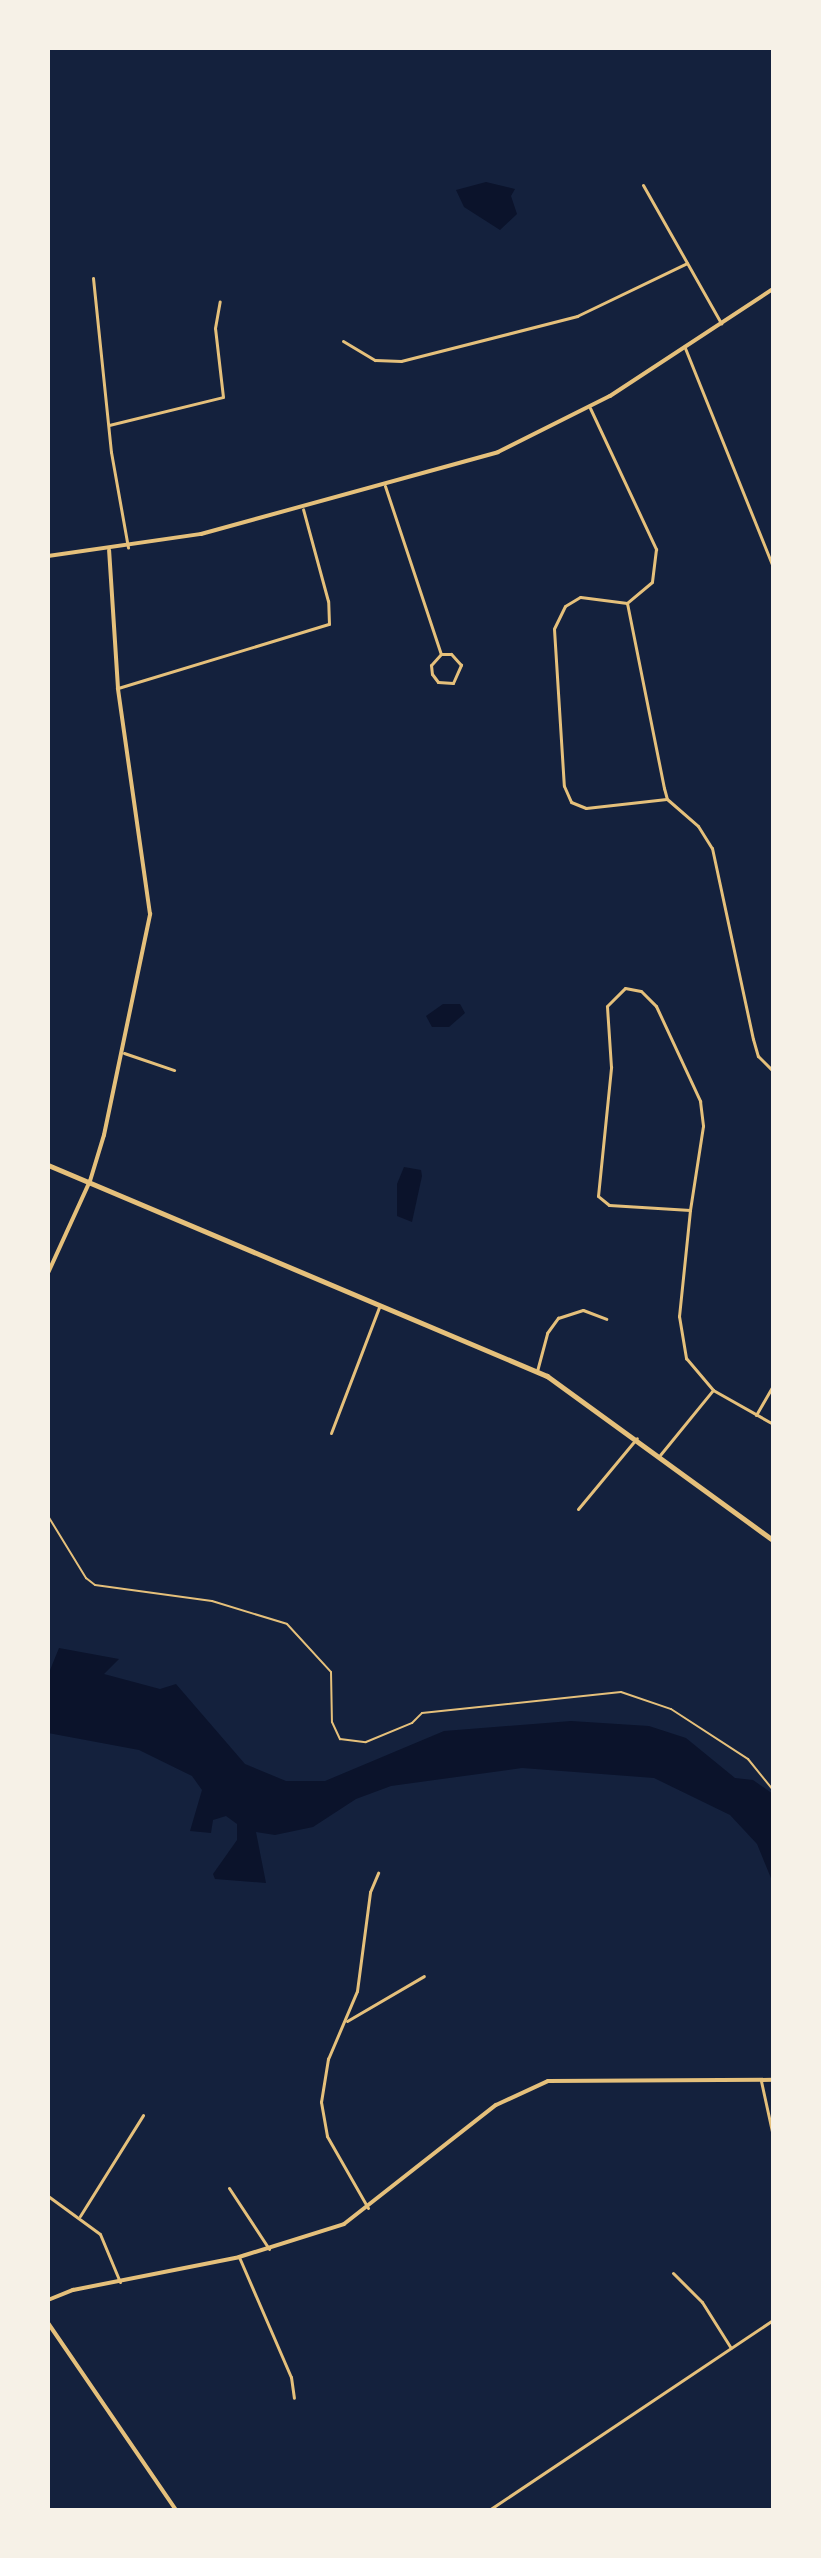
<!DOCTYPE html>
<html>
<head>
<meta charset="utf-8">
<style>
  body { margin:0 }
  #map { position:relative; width:821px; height:2558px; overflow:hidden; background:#14213d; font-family:"Times New Roman",serif }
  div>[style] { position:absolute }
  .water>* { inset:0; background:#0b132b }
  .path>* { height:2px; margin:-1px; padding:0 1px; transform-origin:1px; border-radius:1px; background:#e5c07b }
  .minor>* { height:3px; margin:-1.5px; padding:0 1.5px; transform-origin:1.5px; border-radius:1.5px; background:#e5c07b }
  .tertiary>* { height:4px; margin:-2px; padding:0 2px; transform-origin:2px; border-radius:2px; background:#e5c07b }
  .secondary>* { height:5px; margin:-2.5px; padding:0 2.5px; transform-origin:2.5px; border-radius:2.5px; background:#e5c07b }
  span { translate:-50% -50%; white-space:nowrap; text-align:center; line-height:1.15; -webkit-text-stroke:7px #f6f1e7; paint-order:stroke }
  .frame { position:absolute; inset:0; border:50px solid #f6f1e7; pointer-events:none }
</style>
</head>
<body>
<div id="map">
  <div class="water">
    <i style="clip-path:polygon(486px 182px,515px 189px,511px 196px,517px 214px,500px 230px,464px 207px,456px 190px)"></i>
    <i style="clip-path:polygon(443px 1004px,460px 1004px,465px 1013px,449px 1027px,432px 1027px,426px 1016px)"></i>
    <i style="clip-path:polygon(404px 1167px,421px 1170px,422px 1176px,412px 1222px,397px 1216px,397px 1184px)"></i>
    <i style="clip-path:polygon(59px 1648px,119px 1659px,104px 1674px,160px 1689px,176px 1684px,245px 1764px,286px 1781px,325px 1781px,444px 1731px,571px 1721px,649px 1726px,686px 1738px,735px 1778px,753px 1780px,773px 1794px,773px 1883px,757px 1844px,730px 1815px,654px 1778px,522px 1768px,391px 1786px,356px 1799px,313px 1827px,275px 1835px,256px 1832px,266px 1883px,215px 1879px,213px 1874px,237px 1840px,237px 1824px,226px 1816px,213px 1820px,211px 1833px,190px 1831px,202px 1790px,192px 1776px,139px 1750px,48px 1733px,48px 1675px)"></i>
  </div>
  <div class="path">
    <i style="left:48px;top:1516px;width:73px;rotate:58.5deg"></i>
    <i style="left:86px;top:1578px;width:11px;rotate:38deg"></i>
    <i style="left:95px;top:1585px;width:118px;rotate:7.8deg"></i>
    <i style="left:212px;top:1601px;width:78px;rotate:17deg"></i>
    <i style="left:287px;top:1624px;width:65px;rotate:47.5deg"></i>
    <i style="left:331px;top:1672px;width:50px;rotate:88.9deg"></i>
    <i style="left:332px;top:1722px;width:19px;rotate:65deg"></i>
    <i style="left:340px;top:1739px;width:26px;rotate:7deg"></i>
    <i style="left:366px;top:1742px;width:50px;rotate:-22.4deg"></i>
    <i style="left:412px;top:1723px;width:14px;rotate:-45deg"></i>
    <i style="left:422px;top:1713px;width:200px;rotate:-6deg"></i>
    <i style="left:621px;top:1692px;width:53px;rotate:18.8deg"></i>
    <i style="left:671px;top:1709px;width:92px;rotate:33deg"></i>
    <i style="left:748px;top:1759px;width:40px;rotate:51deg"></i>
  </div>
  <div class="minor">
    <i style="left:643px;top:185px;width:159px;rotate:60.5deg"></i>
    <i style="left:93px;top:278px;width:175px;rotate:84.1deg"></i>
    <i style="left:111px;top:452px;width:97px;rotate:79.9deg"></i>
    <i style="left:343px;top:341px;width:37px;rotate:31deg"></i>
    <i style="left:375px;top:360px;width:26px;rotate:2deg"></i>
    <i style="left:401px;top:361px;width:182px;rotate:-14.3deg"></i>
    <i style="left:577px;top:316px;width:122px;rotate:-25.7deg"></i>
    <i style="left:685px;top:348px;width:236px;rotate:68.1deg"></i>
    <i style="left:590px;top:408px;width:156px;rotate:64.9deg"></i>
    <i style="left:656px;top:549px;width:33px;rotate:97deg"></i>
    <i style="left:652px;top:582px;width:33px;rotate:140deg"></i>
    <i style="left:109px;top:425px;width:117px;rotate:-13.8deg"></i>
    <i style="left:223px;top:397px;width:69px;rotate:-96.6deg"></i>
    <i style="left:215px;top:328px;width:27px;rotate:-80deg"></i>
    <i style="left:385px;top:486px;width:177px;rotate:71.6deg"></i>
    <i style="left:441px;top:654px;width:15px;rotate:132deg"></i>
    <i style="left:431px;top:665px;width:9px;rotate:84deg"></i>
    <i style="left:432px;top:674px;width:10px;rotate:53deg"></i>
    <i style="left:438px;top:682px;width:15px;rotate:4deg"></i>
    <i style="left:453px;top:683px;width:20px;rotate:-66deg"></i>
    <i style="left:461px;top:665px;width:15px;rotate:-132deg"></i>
    <i style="left:451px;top:654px;width:10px;rotate:180deg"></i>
    <i style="left:627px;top:603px;width:189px;rotate:78.7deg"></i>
    <i style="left:664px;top:788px;width:11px;rotate:75deg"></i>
    <i style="left:667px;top:799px;width:41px;rotate:41.1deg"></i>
    <i style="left:698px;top:826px;width:26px;rotate:58deg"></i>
    <i style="left:712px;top:848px;width:195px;rotate:77.9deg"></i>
    <i style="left:753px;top:1039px;width:18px;rotate:74deg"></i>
    <i style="left:758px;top:1056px;width:21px;rotate:45deg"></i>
    <i style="left:627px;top:603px;width:47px;rotate:-172.7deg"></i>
    <i style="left:580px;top:597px;width:17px;rotate:149deg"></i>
    <i style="left:565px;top:606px;width:25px;rotate:116deg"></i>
    <i style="left:554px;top:629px;width:157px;rotate:86.4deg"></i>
    <i style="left:564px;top:786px;width:17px;rotate:66deg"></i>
    <i style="left:571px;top:802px;width:16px;rotate:22deg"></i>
    <i style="left:586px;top:808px;width:81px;rotate:-6.3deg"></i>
    <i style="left:118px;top:688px;width:220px;rotate:-16.9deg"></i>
    <i style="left:329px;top:624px;width:23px;rotate:-92deg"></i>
    <i style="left:328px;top:601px;width:95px;rotate:-105.2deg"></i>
    <i style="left:625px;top:988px;width:16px;rotate:11deg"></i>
    <i style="left:641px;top:991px;width:21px;rotate:45deg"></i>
    <i style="left:656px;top:1006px;width:105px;rotate:65.1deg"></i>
    <i style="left:700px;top:1101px;width:25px;rotate:83deg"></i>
    <i style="left:703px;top:1126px;width:85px;rotate:98.8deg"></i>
    <i style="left:690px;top:1210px;width:81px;rotate:-176.5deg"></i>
    <i style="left:609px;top:1205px;width:14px;rotate:-141deg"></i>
    <i style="left:598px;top:1196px;width:130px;rotate:-84.2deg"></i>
    <i style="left:611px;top:1067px;width:61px;rotate:-93.8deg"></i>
    <i style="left:607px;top:1006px;width:25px;rotate:-45deg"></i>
    <i style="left:124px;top:1053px;width:53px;rotate:18.8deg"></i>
    <i style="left:690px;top:1210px;width:107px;rotate:95.9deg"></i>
    <i style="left:679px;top:1316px;width:43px;rotate:80.5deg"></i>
    <i style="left:686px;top:1358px;width:42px;rotate:49.8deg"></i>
    <i style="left:713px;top:1390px;width:69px;rotate:29.5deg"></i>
    <i style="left:537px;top:1371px;width:39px;rotate:-75deg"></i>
    <i style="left:547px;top:1333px;width:19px;rotate:-54deg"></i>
    <i style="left:558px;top:1318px;width:26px;rotate:-18deg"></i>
    <i style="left:583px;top:1310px;width:25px;rotate:21deg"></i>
    <i style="left:756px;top:1415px;width:34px;rotate:-60deg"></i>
    <i style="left:331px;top:1433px;width:135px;rotate:-69.1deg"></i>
    <i style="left:660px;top:1455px;width:84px;rotate:-50.8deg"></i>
    <i style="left:578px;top:1509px;width:92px;rotate:-50.3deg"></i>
    <i style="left:347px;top:2021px;width:89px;rotate:-30.3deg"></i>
    <i style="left:761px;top:2081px;width:56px;rotate:77.7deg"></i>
    <i style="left:229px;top:2188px;width:73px;rotate:56.7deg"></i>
    <i style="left:48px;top:2196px;width:64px;rotate:36.2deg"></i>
    <i style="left:100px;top:2234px;width:52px;rotate:67.4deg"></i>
    <i style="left:368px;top:2208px;width:83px;rotate:-119.7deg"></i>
    <i style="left:327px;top:2136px;width:35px;rotate:-100deg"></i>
    <i style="left:321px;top:2102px;width:44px;rotate:-80.8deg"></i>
    <i style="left:328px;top:2059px;width:74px;rotate:-66.9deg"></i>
    <i style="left:357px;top:1991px;width:100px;rotate:-82.5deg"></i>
    <i style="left:370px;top:1892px;width:21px;rotate:-67deg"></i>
    <i style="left:80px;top:2216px;width:119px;rotate:-58deg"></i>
    <i style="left:239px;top:2257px;width:131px;rotate:66.6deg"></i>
    <i style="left:291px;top:2377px;width:21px;rotate:82deg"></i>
    <i style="left:673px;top:2273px;width:41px;rotate:45deg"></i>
    <i style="left:702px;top:2302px;width:54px;rotate:57.8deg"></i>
    <i style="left:489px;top:2510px;width:342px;rotate:-33.8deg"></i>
  </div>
  <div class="tertiary">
    <i style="left:48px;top:556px;width:155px;rotate:-8.2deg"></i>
    <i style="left:201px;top:534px;width:308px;rotate:-15.4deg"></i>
    <i style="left:498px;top:452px;width:125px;rotate:-26.6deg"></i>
    <i style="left:610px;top:396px;width:195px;rotate:-33.3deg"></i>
    <i style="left:48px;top:1273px;width:101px;rotate:-65.5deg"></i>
    <i style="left:90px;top:1181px;width:48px;rotate:-73.1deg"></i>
    <i style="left:104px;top:1135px;width:226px;rotate:-78.2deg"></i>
    <i style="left:150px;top:914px;width:228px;rotate:-98.1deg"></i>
    <i style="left:118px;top:688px;width:138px;rotate:-93.7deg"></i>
    <i style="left:48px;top:2300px;width:27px;rotate:-22deg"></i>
    <i style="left:73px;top:2290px;width:169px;rotate:-11.2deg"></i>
    <i style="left:239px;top:2257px;width:110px;rotate:-17.4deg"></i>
    <i style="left:344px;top:2224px;width:193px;rotate:-38.1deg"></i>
    <i style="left:496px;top:2105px;width:57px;rotate:-24.8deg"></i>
    <i style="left:548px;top:2081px;width:225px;rotate:-0.3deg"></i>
    <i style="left:48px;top:2323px;width:227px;rotate:55.6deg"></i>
  </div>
  <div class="secondary">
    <i style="left:48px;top:1165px;width:542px;rotate:22.92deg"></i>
    <i style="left:547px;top:1376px;width:279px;rotate:36deg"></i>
  </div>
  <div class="frame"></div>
</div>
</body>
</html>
